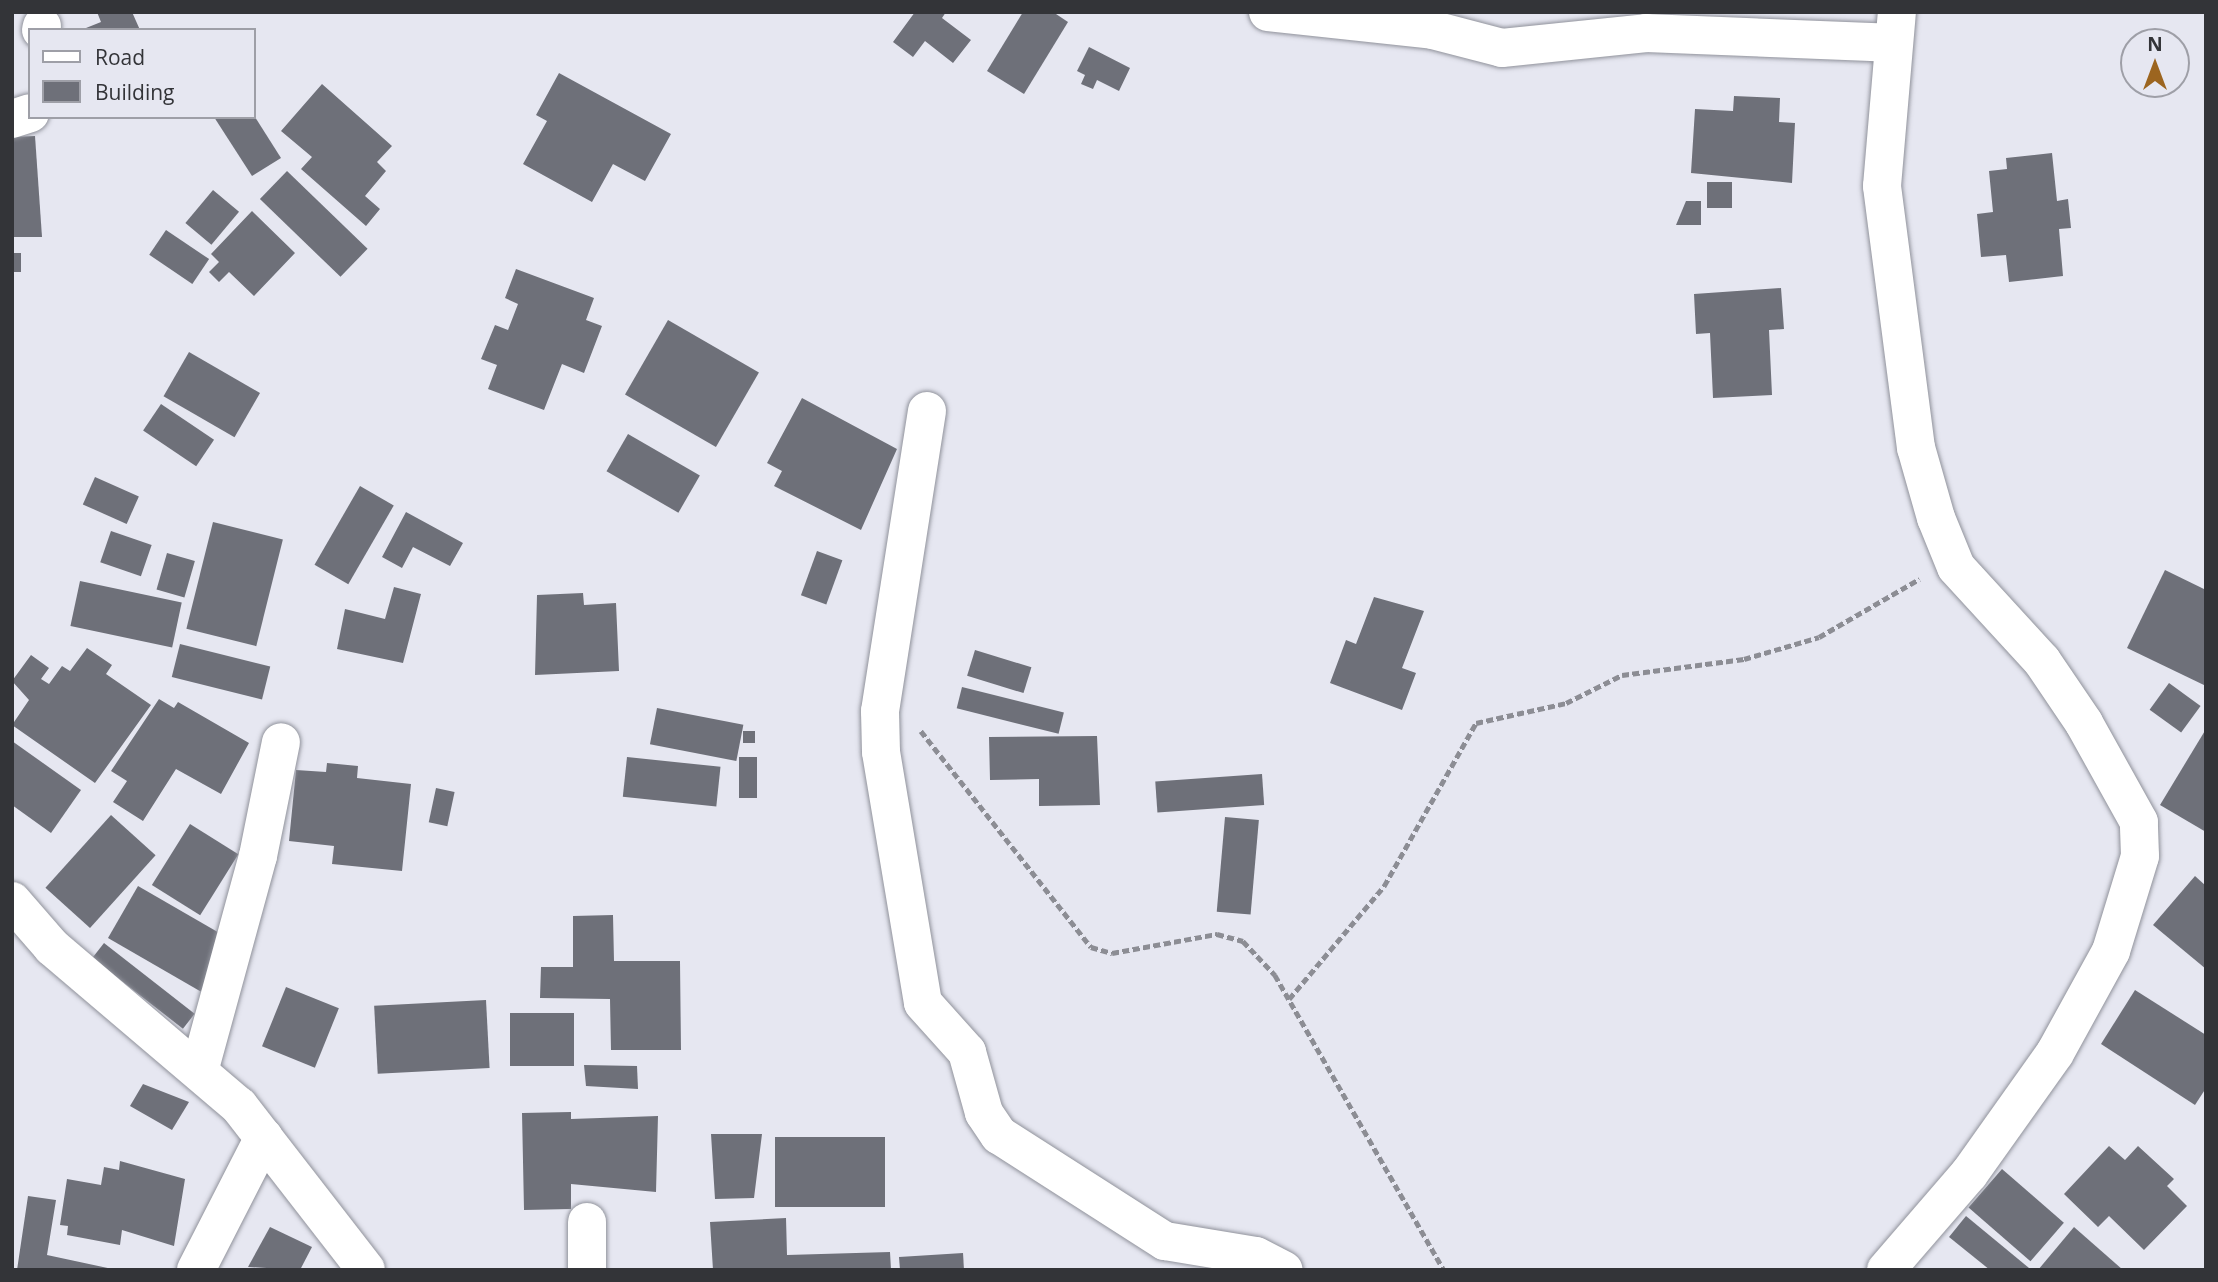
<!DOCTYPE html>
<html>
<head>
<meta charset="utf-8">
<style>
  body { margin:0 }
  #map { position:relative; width:2218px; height:1282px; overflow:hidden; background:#e6e7f1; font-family:"Open Sans",sans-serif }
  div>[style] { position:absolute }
  .building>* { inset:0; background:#6e7079; transform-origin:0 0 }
  .path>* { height:4.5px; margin-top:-2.25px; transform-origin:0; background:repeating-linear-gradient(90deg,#8c8d94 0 7px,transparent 0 10.5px) }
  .roads { filter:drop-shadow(0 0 2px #90929b) drop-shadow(0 0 2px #90929b) }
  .street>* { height:38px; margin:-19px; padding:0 19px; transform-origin:19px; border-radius:19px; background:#fff }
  span { translate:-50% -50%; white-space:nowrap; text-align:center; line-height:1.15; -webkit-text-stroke:7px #e6e7f1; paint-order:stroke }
  .frame { position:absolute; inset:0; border:14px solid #333438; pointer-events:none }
  .legend { position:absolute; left:28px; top:28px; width:228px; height:91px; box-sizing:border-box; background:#e6e7f1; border:2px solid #9e9fa7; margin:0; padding:9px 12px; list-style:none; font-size:21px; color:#333438 }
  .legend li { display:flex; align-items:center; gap:14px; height:35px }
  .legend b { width:35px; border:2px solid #9e9fa7 }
  .north { position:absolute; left:2120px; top:28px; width:70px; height:70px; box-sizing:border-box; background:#e6e7f1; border:2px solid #9e9fa7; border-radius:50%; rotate:0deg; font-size:19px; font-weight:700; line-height:28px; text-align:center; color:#333438 }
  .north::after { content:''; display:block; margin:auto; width:24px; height:32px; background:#9c651f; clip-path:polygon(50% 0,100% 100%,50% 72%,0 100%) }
</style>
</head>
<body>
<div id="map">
  <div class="building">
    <i style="clip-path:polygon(97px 12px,132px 12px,140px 30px,81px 30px,101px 22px)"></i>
    <i style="clip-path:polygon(915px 12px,946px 12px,942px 18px,971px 40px,953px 63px,925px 41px,913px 57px,893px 42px)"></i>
    <i style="clip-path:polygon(1023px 12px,1053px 12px,1068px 22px,1024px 94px,987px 71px)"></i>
    <i style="clip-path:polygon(1089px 47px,1130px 68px,1119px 91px,1097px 80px,1093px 89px,1081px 84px,1085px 75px,1077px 71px)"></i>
    <i style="clip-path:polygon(559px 73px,671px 134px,645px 181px,613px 164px,592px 202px,523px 164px,547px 121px,536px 115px)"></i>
    <i style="clip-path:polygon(322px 84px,392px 146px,377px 162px,386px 171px,365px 196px,380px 209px,366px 226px,301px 169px,312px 157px,281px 131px)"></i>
    <i style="clip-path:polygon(1734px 96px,1780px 98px,1779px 122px,1795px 123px,1792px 183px,1691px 173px,1695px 109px,1733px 111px)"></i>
    <i style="clip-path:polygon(214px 117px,255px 117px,281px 158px,252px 176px)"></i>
    <i style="clip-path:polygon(35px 136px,42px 237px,12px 237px,12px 137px)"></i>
    <i style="clip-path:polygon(2052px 153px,2057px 201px,2068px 199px,2071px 228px,2059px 229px,2063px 276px,2009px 282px,2006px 255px,1981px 257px,1977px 214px,1993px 212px,1989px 171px,2007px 169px,2006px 158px)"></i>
    <i style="left:287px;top:171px;width:112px;height:39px;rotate:44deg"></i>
    <i style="left:1732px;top:182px;width:26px;height:25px;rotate:90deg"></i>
    <i style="left:213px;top:190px;width:34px;height:43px;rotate:40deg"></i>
    <i style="clip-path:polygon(1686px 201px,1701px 201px,1701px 225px,1676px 225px)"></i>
    <i style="clip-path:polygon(252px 211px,295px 253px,254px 296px,229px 272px,219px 282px,209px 272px,219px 262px,211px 254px)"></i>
    <i style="left:166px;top:230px;width:52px;height:30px;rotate:34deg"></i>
    <i style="left:12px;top:253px;width:9px;height:19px"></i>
    <i style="clip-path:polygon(516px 269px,594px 298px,586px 320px,602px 326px,584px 373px,562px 364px,544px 410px,488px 389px,497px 365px,481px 359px,495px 325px,508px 330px,518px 304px,505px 298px)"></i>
    <i style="clip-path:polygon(1781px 288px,1784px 329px,1769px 330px,1772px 395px,1713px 398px,1710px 333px,1696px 334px,1694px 294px)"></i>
    <i style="left:668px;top:320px;width:105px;height:86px;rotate:30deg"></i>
    <i style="left:189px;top:352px;width:82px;height:51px;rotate:30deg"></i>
    <i style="clip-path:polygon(802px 398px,897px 449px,861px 530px,774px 486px,782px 471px,767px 463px)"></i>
    <i style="left:161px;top:404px;width:64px;height:32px;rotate:34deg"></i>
    <i style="left:628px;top:434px;width:83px;height:43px;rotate:30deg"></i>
    <i style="left:95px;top:477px;width:48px;height:30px;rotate:24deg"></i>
    <i style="left:360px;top:486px;width:39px;height:91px;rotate:30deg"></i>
    <i style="clip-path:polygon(406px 512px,463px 543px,450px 566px,413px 547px,402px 568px,382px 557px)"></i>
    <i style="left:213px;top:522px;width:72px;height:110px;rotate:14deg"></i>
    <i style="left:111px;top:531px;width:43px;height:33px;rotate:19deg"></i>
    <i style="left:817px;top:551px;width:27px;height:47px;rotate:20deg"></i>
    <i style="left:167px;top:553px;width:29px;height:38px;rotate:16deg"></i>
    <i style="clip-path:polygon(2165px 570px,2206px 590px,2206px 686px,2127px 648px)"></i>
    <i style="left:80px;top:581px;width:104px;height:46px;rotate:12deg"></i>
    <i style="clip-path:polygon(394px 587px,421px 594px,403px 663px,337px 649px,345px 609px,385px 619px)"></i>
    <i style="clip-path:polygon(583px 593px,584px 605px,616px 603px,619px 671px,535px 675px,537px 595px)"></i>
    <i style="clip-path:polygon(1374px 597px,1424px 611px,1402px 668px,1416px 673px,1402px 710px,1330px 683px,1346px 640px,1356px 644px)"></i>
    <i style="left:180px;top:644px;width:93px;height:34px;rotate:14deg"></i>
    <i style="clip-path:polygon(87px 648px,112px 665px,106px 674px,151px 705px,95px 783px,12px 725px,29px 700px,12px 681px,31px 655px,49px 668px,41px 679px,49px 684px,62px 666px,70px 671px)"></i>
    <i style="left:975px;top:650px;width:59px;height:27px;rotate:17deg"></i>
    <i style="left:2169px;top:683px;width:39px;height:33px;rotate:36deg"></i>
    <i style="left:962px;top:687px;width:105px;height:22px;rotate:14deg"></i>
    <i style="clip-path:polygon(159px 699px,174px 708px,178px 702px,249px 743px,221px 794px,176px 769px,143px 821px,113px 802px,127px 781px,111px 771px)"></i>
    <i style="left:657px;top:708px;width:88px;height:37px;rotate:11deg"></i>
    <i style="clip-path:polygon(2206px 729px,2206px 832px,2160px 805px)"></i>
    <i style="left:743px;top:731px;width:12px;height:12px"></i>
    <i style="clip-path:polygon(1097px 736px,1100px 805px,1039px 806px,1039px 779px,990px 780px,989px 737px)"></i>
    <i style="clip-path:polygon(12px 741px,81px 790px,51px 833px,12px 805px)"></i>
    <i style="left:627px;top:757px;width:94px;height:40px;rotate:6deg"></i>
    <i style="left:739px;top:757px;width:18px;height:41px"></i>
    <i style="clip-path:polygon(327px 763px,358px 766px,357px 778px,411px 784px,402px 871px,332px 864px,334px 846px,289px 841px,296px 770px,326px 772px)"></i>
    <i style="left:1262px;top:774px;width:31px;height:107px;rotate:86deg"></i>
    <i style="left:436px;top:788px;width:19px;height:35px;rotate:12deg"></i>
    <i style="left:111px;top:815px;width:60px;height:98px;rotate:42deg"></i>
    <i style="left:1225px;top:817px;width:34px;height:95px;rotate:5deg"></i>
    <i style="left:190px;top:824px;width:57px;height:72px;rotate:32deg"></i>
    <i style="clip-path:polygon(2195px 876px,2206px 886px,2206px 969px,2153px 925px)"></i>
    <i style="left:138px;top:886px;width:107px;height:60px;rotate:30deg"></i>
    <i style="clip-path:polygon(613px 915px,614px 961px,680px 961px,681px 1050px,611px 1050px,610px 999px,540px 998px,541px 967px,573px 967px,573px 916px)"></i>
    <i style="left:104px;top:943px;width:115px;height:19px;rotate:38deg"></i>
    <i style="left:286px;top:987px;width:57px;height:64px;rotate:22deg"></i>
    <i style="clip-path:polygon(2135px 990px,2206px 1035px,2206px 1088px,2195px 1105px,2101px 1044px)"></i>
    <i style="left:486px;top:1000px;width:68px;height:112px;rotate:87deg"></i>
    <i style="left:510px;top:1013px;width:64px;height:53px"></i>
    <i style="clip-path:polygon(584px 1065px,637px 1066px,638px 1089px,586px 1086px)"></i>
    <i style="clip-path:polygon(143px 1084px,189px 1102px,172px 1130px,130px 1106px)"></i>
    <i style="clip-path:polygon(571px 1112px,571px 1119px,658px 1116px,656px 1192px,571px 1184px,571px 1209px,524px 1210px,522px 1113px)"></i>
    <i style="clip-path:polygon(711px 1134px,762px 1134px,754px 1198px,715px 1199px)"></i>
    <i style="left:775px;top:1137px;width:110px;height:70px"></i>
    <i style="clip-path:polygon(2109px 1146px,2125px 1160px,2138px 1146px,2174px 1179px,2167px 1186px,2187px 1206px,2144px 1250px,2109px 1216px,2098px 1227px,2064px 1194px)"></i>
    <i style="clip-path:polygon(120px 1161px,185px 1179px,174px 1246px,122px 1230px,120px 1245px,67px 1235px,68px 1226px,60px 1225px,67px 1179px,101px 1185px,104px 1167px,119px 1170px)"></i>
    <i style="left:2002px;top:1169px;width:82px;height:51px;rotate:41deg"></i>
    <i style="clip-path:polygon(28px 1196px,56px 1200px,47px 1255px,117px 1270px,17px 1270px)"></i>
    <i style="clip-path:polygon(1966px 1216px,2029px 1268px,2028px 1270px,1990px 1270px,1949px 1237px)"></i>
    <i style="clip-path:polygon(786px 1218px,787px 1255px,890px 1252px,891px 1270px,713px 1270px,710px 1222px)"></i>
    <i style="clip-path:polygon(270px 1227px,312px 1247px,300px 1270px,248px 1267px)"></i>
    <i style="clip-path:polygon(2074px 1227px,2123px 1270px,2038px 1270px)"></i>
    <i style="clip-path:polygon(963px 1253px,964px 1270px,900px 1270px,899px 1257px)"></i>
  </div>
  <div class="path">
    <i style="left:921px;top:731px;width:275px;rotate:51.8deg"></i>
    <i style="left:1091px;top:947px;width:22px;rotate:16deg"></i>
    <i style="left:1112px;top:953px;width:107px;rotate:-10.3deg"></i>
    <i style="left:1217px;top:934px;width:27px;rotate:15deg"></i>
    <i style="left:1243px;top:941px;width:47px;rotate:46.7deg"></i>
    <i style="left:1275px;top:975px;width:340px;rotate:60.2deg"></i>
    <i style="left:1289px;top:999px;width:148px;rotate:-49.9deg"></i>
    <i style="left:1384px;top:886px;width:187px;rotate:-60.6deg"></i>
    <i style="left:1476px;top:723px;width:92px;rotate:-12.5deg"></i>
    <i style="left:1566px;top:703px;width:63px;rotate:-26.6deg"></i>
    <i style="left:1622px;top:675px;width:123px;rotate:-7.5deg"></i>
    <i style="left:1744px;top:659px;width:78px;rotate:-16.3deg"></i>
    <i style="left:1819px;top:637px;width:116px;rotate:-30.1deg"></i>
  </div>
  <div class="roads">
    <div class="street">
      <i style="left:1268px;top:12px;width:166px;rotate:6.2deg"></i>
      <i style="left:1433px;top:30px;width:71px;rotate:14.6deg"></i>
      <i style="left:1502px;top:48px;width:145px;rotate:-5.9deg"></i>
      <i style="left:1646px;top:33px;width:244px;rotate:2.3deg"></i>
      <i style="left:41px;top:30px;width:4px;rotate:-76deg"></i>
      <i style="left:12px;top:119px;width:19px;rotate:-18deg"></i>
      <i style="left:927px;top:411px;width:304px;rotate:98.9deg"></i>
      <i style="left:880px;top:711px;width:41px;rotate:88.6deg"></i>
      <i style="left:881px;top:752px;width:254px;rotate:80.5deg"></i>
      <i style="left:923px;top:1003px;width:66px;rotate:48.1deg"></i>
      <i style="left:967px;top:1052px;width:63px;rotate:74.4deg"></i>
      <i style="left:984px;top:1113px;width:27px;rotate:56deg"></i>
      <i style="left:999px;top:1135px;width:197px;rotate:32.6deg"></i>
      <i style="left:1165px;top:1241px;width:92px;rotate:9.4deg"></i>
      <i style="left:1256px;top:1256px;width:31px;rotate:27deg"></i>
      <i style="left:12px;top:901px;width:61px;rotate:49deg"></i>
      <i style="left:52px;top:947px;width:245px;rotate:40.4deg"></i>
      <i style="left:239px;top:1106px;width:207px;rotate:52.2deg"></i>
      <i style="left:200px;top:1068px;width:220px;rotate:-74.7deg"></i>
      <i style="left:258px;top:856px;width:116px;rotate:-78.6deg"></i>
      <i style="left:587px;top:1222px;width:48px;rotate:90deg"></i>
      <i style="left:196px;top:1270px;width:149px;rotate:-62.9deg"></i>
      <i style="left:1886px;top:1270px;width:127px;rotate:-49.2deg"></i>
      <i style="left:1969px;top:1174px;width:148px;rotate:-54.6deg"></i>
      <i style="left:2055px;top:1053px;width:116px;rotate:-61.2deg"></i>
      <i style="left:2111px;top:951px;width:99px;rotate:-73deg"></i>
      <i style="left:2140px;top:856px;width:34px;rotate:-92deg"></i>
      <i style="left:2139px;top:822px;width:113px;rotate:-119.1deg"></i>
      <i style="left:2084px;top:723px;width:75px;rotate:-124.1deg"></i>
      <i style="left:2042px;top:661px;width:127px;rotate:-132.5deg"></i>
      <i style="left:1956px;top:567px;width:53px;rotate:-112.2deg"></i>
      <i style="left:1936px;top:518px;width:73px;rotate:-105.9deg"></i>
      <i style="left:1916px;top:448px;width:264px;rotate:-97.4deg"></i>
      <i style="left:1882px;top:186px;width:175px;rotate:-85.1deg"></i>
    </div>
  </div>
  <div class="frame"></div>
  <ul class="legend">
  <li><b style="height:9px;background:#fff"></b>Road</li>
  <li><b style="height:19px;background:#6e7079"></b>Building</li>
  </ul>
  <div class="north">N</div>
</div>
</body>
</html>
